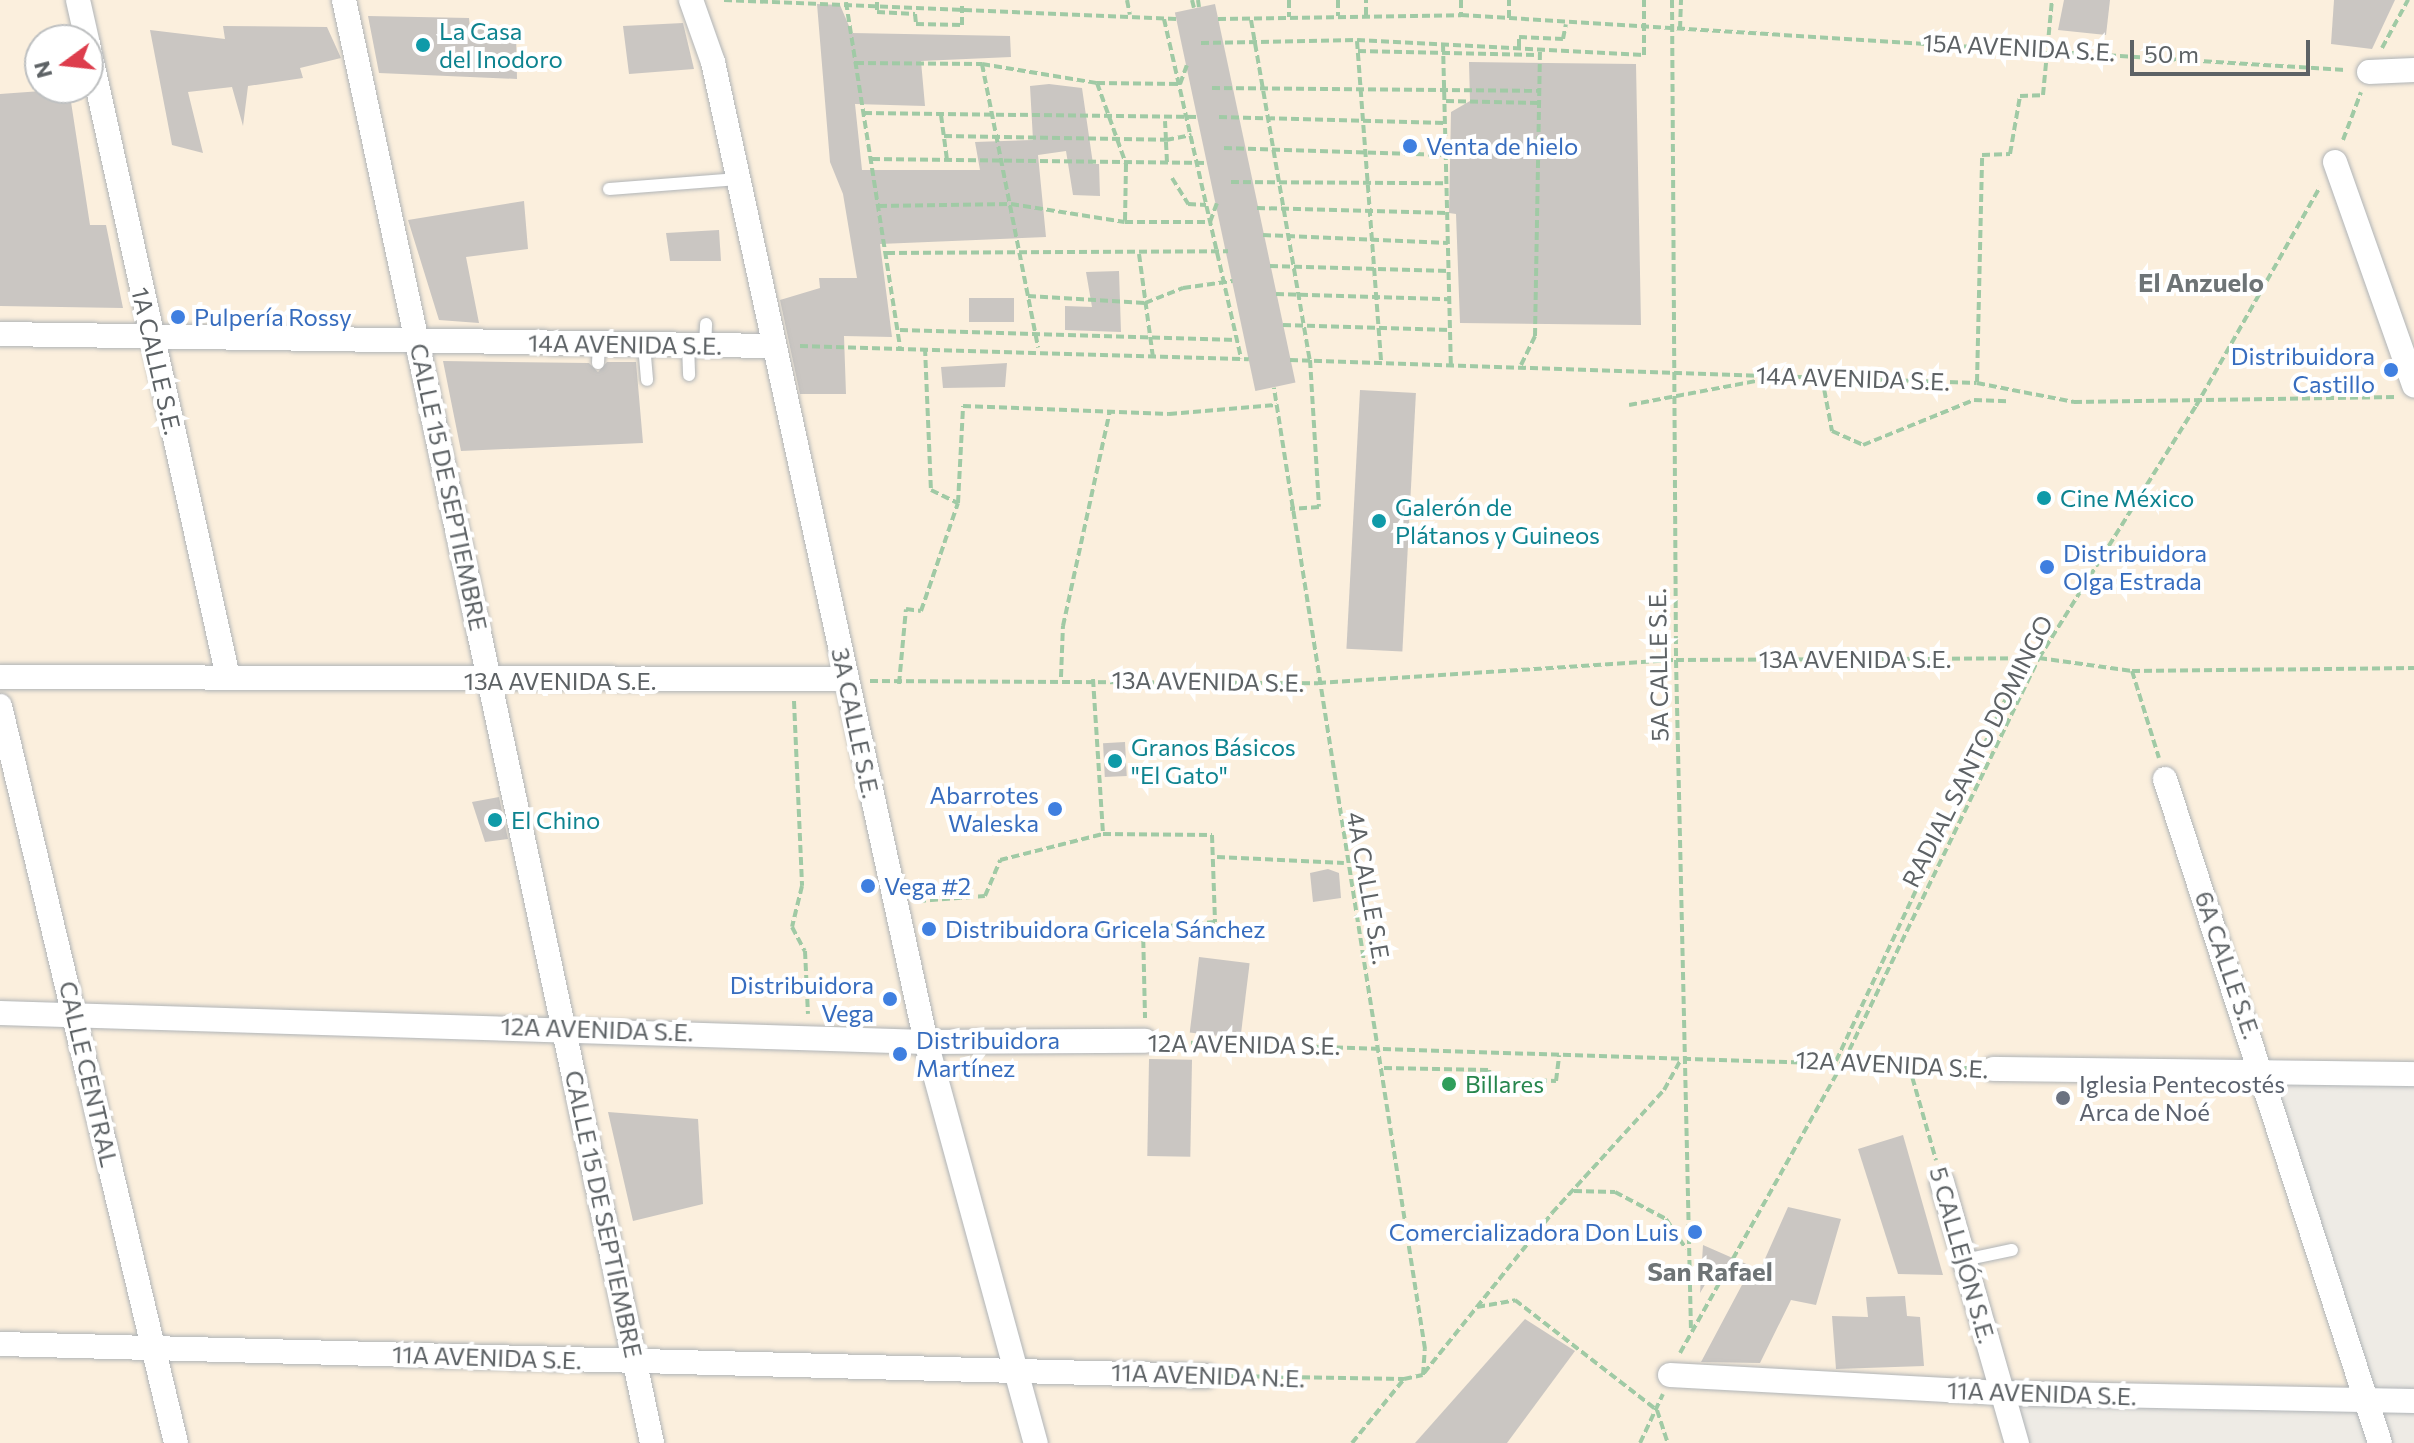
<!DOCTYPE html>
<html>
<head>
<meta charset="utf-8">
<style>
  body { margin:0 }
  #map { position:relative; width:2414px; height:1443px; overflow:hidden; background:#eeebe5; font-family:Commissioner,sans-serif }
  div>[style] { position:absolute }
  .commercial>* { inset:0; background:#fbefdd }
  .building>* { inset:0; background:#cac6c2; transform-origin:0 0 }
  .path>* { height:4px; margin-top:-2px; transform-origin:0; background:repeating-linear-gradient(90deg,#a0caa5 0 8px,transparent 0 12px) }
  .roads { filter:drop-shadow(0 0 2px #b0b4b7) drop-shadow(0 0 2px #b0b4b7) }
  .lane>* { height:12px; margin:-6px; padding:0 6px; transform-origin:6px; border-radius:6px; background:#fff }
  .street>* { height:24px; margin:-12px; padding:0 12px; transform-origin:12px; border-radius:12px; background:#fff }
  .dots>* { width:22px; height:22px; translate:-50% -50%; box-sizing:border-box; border:4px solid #fff; border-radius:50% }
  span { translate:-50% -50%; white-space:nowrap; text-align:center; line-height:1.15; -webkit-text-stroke:8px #fff; paint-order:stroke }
  .culture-label { font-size:24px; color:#0d838f }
  .left { translate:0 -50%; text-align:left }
  .street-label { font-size:24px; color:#5d6265 }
  .shop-label { font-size:24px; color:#366cbe }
  .right { translate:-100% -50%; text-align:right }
  .leisure-label { font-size:24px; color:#27864d }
  .worship-label { font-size:24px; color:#5b616d }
  .neighbourhood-label { font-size:26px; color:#6e7476; font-weight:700 }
  .north { position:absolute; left:24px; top:24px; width:80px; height:80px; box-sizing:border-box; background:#fff; border:2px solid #bec0c1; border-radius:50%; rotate:255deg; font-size:22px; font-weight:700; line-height:32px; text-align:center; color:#5d6265 }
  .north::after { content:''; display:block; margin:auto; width:28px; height:36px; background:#dd3d4c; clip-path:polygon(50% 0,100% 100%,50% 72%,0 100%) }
  .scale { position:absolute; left:2130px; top:40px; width:180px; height:36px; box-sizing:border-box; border:4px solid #5d6265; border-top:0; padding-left:10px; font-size:24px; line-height:28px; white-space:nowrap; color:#5d6265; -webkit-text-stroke:6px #fff; paint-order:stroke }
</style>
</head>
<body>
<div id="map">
  <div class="commercial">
    <i style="clip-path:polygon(evenodd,0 0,2414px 0,2414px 1074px,2266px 1075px,2366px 1400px,2002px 1393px,2017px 1443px,0 1443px,0 0,40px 40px,88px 40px,88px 88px,40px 88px,40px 40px)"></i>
  </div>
  <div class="building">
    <i style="clip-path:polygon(2064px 0,2110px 0,2106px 35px,2058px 30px)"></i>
    <i style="clip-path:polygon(2334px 0,2395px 0,2372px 49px,2331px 44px)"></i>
    <i style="clip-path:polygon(817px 4px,840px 5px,852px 33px,1010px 36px,1011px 57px,921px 61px,925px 106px,855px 104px,862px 170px,980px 170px,975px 142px,1033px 140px,1030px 86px,1049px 84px,1082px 88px,1093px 164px,1099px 164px,1100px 196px,1073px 195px,1066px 151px,1038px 155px,1046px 237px,880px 244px,892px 337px,844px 336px,846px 394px,800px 394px,780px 300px,820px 288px,819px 278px,857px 278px,843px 194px,830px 162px)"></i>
    <i style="left:1215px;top:4px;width:387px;height:41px;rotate:78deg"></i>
    <i style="clip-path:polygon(368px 16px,469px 18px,470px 29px,516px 31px,517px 79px,379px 73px)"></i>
    <i style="clip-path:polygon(683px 23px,694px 69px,629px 74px,623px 26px)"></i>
    <i style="clip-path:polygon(223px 26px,327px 27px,341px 58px,300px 68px,303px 78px,248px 86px,243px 126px,232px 87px,188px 92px,203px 153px,172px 145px,150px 30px,225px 39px)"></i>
    <i style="clip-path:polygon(1469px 62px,1636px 64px,1641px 325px,1460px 323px,1456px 214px,1449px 213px,1451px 112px,1470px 101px)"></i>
    <i style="clip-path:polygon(69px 89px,90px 225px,106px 225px,123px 308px,0 306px,0 94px)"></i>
    <i style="clip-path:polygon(524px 201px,528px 249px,466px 257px,479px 323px,439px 320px,408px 220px)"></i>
    <i style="clip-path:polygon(719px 230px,721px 261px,670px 261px,666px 233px)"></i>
    <i style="clip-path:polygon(1119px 271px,1121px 332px,1065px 330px,1065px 306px,1092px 307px,1086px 272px)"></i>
    <i style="left:969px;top:298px;width:45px;height:24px"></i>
    <i style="clip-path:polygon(443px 361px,589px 363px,598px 372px,607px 362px,636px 362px,643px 443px,461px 451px)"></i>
    <i style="clip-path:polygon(1007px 363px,1005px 387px,943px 388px,941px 367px)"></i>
    <i style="left:1360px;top:390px;width:56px;height:259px;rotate:3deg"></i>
    <i style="left:1125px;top:742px;width:34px;height:22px;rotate:87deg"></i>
    <i style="clip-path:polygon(499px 797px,508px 839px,485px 842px,472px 802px)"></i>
    <i style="clip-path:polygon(1328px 869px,1339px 873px,1341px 898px,1313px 902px,1310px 873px)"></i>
    <i style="left:1199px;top:957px;width:51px;height:76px;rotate:7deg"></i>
    <i style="left:1149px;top:1059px;width:43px;height:97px;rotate:1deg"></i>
    <i style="clip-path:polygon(608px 1112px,698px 1119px,703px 1204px,633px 1221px)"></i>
    <i style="clip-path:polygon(1903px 1135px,1943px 1275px,1898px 1274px,1858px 1149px)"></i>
    <i style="clip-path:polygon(1788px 1207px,1841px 1219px,1816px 1305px,1791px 1300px,1760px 1363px,1701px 1362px,1743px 1283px,1712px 1273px,1700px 1293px,1703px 1245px,1760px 1270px)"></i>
    <i style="clip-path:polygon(1905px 1296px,1907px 1316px,1920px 1317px,1924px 1366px,1836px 1369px,1832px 1316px,1868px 1317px,1866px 1297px)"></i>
    <i style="clip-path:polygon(1525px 1319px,1575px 1351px,1507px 1443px,1415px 1443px)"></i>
  </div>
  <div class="path">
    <i style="left:724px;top:0;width:453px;rotate:2.4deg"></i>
    <i style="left:1127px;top:0;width:15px;rotate:79deg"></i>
    <i style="left:1192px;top:0;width:8px;rotate:76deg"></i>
    <i style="left:1198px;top:0;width:7px;rotate:82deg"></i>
    <i style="left:1289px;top:0;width:17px;rotate:90deg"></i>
    <i style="left:1338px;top:0;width:16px;rotate:90deg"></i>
    <i style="left:1461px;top:0;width:15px;rotate:90deg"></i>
    <i style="left:1672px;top:0;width:660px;rotate:89.65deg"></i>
    <i style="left:1676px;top:660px;width:669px;rotate:88.72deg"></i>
    <i style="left:846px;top:2px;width:349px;rotate:81.1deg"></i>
    <i style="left:877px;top:2px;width:10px;rotate:90deg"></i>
    <i style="left:877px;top:12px;width:38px;rotate:3deg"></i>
    <i style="left:915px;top:14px;width:10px;rotate:84deg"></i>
    <i style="left:916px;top:24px;width:46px;rotate:1.2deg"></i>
    <i style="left:962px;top:25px;width:19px;rotate:-90deg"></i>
    <i style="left:1366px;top:15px;width:15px;rotate:-90deg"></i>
    <i style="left:1509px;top:18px;width:18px;rotate:-90deg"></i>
    <i style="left:1164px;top:19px;width:348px;rotate:77.2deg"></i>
    <i style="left:1218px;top:19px;width:243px;rotate:-0.9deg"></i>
    <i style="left:1461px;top:15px;width:886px;rotate:3.56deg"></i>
    <i style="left:1251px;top:20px;width:345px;rotate:80.2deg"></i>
    <i style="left:1310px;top:360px;width:147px;rotate:86.5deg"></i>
    <i style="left:1319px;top:507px;width:29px;rotate:176deg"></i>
    <i style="left:1680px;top:29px;width:29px;rotate:-88deg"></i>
    <i style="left:1357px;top:41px;width:321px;rotate:85.7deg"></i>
    <i style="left:1201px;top:43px;width:156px;rotate:-1.1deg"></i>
    <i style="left:1357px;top:40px;width:287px;rotate:3deg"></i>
    <i style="left:1644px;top:55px;width:55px;rotate:-90deg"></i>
    <i style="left:1443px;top:44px;width:322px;rotate:88.6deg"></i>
    <i style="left:1519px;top:47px;width:10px;rotate:-90deg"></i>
    <i style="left:1519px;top:37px;width:44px;rotate:2.6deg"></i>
    <i style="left:1563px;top:39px;width:15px;rotate:-79deg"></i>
    <i style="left:2382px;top:48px;width:55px;rotate:-61.6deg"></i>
    <i style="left:1358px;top:51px;width:181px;rotate:1.3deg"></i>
    <i style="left:856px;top:63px;width:126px;rotate:0.5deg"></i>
    <i style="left:982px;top:64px;width:117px;rotate:9.4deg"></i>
    <i style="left:1097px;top:83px;width:83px;rotate:0.7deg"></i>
    <i style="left:1180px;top:84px;width:20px;rotate:-70deg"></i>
    <i style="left:982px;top:64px;width:289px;rotate:78.8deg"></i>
    <i style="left:1097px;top:83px;width:86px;rotate:70.3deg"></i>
    <i style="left:1126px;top:164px;width:58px;rotate:91deg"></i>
    <i style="left:1212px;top:88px;width:328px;rotate:0.5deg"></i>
    <i style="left:1446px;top:101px;width:93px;rotate:1.2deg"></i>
    <i style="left:864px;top:113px;width:335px;rotate:0.7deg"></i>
    <i style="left:941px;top:115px;width:45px;rotate:82.4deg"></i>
    <i style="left:1219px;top:117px;width:226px;rotate:1.5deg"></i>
    <i style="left:944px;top:136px;width:222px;rotate:1deg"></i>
    <i style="left:1166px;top:140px;width:19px;rotate:-93deg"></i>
    <i style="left:2343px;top:140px;width:51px;rotate:-69.4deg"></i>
    <i style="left:1224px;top:148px;width:222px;rotate:1.8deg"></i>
    <i style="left:872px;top:159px;width:336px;rotate:0.7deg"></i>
    <i style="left:1167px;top:162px;width:22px;rotate:-93deg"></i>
    <i style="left:1166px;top:140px;width:26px;rotate:-11deg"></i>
    <i style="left:1172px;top:178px;width:31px;rotate:58deg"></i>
    <i style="left:1188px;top:204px;width:18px;rotate:3deg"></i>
    <i style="left:1231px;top:182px;width:216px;rotate:0.3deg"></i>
    <i style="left:879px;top:206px;width:132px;rotate:-0.9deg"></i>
    <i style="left:1011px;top:204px;width:115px;rotate:9deg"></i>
    <i style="left:1125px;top:222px;width:85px"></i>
    <i style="left:1210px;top:222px;width:20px;rotate:-70deg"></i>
    <i style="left:1257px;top:208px;width:190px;rotate:1.5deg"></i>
    <i style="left:1263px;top:235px;width:185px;rotate:2.5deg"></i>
    <i style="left:887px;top:253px;width:341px;rotate:-0.3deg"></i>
    <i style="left:1139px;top:254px;width:104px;rotate:82.3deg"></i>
    <i style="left:1270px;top:266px;width:179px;rotate:1.6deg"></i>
    <i style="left:1276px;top:294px;width:173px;rotate:1.7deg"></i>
    <i style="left:1028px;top:296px;width:117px;rotate:3.4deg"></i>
    <i style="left:1145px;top:303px;width:41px;rotate:-21.5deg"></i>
    <i style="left:1183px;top:288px;width:50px;rotate:-8deg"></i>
    <i style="left:1283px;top:325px;width:167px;rotate:1.7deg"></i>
    <i style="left:900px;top:330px;width:337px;rotate:1.7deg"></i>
    <i style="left:800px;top:346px;width:449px;rotate:1.7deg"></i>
    <i style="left:925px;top:348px;width:142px;rotate:87.6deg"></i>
    <i style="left:931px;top:490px;width:30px;rotate:26deg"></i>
    <i style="left:1290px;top:360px;width:687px;rotate:1.92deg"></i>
    <i style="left:1977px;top:383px;width:99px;rotate:11.1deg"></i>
    <i style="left:2074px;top:402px;width:322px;rotate:-0.9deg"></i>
    <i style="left:1521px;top:365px;width:32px;rotate:-64deg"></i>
    <i style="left:1535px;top:336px;width:287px;rotate:-89deg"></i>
    <i style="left:1822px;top:378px;width:54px;rotate:79.3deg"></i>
    <i style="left:1832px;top:431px;width:34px;rotate:24deg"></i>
    <i style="left:1863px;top:445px;width:120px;rotate:-22.1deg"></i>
    <i style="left:1974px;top:400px;width:34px;rotate:2deg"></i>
    <i style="left:1977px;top:382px;width:227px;rotate:-88.7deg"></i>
    <i style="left:1982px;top:155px;width:28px;rotate:-2deg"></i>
    <i style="left:2010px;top:154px;width:59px;rotate:-80.2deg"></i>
    <i style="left:2020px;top:96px;width:23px;rotate:-2deg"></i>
    <i style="left:2043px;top:95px;width:95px;rotate:-84.6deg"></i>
    <i style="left:1629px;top:405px;width:146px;rotate:-10.7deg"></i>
    <i style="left:2132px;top:671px;width:91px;rotate:72.8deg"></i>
    <i style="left:1061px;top:677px;width:51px;rotate:-87.8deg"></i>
    <i style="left:1063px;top:626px;width:220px;rotate:-77.7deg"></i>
    <i style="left:1093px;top:679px;width:155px;rotate:86.3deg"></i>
    <i style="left:870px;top:681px;width:448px;rotate:0.3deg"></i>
    <i style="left:1318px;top:683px;width:359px;rotate:-3.7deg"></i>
    <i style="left:1676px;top:660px;width:363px;rotate:-0.3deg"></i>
    <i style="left:2039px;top:658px;width:94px;rotate:8deg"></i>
    <i style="left:2132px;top:671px;width:282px;rotate:-0.6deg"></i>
    <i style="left:899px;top:684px;width:75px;rotate:-84.7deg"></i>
    <i style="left:906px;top:609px;width:15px;rotate:8deg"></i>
    <i style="left:921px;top:611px;width:114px;rotate:-71.1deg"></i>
    <i style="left:958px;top:503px;width:97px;rotate:-87deg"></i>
    <i style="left:963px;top:406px;width:206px;rotate:2.2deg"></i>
    <i style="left:1169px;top:414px;width:108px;rotate:-4.8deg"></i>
    <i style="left:794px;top:701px;width:185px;rotate:87.5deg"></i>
    <i style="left:802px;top:886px;width:42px;rotate:103.7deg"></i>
    <i style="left:792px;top:927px;width:27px;rotate:62deg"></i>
    <i style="left:805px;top:951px;width:63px;rotate:87.3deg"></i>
    <i style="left:1217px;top:857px;width:127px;rotate:2.7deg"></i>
    <i style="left:918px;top:901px;width:67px;rotate:-4.3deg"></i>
    <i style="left:985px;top:896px;width:39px;rotate:-67deg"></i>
    <i style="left:1000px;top:860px;width:106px;rotate:-14.2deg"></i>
    <i style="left:1103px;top:834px;width:109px;rotate:0.5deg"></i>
    <i style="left:1212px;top:835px;width:87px;rotate:88deg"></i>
    <i style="left:1215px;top:922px;width:72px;rotate:175.2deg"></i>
    <i style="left:1143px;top:928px;width:90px;rotate:88.7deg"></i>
    <i style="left:1038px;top:932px;width:105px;rotate:-2.2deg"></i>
    <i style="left:1167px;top:1042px;width:802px;rotate:1.86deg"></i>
    <i style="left:1836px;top:1061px;width:445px;rotate:-64.9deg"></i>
    <i style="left:1909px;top:1066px;width:98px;rotate:74deg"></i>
    <i style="left:1384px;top:1068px;width:105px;rotate:1.1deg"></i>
    <i style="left:1489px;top:1070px;width:9px;rotate:77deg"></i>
    <i style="left:1491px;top:1079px;width:65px;rotate:1.8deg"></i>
    <i style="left:1556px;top:1081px;width:26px;rotate:-83deg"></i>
    <i style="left:1574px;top:1191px;width:41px;rotate:1.4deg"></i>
    <i style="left:1615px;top:1192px;width:58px;rotate:27.9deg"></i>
    <i style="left:1666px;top:1219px;width:36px;rotate:56deg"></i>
    <i style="left:1477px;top:1307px;width:39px;rotate:-10deg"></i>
    <i style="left:1515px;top:1300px;width:180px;rotate:37.8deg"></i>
    <i style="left:1657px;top:1410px;width:35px;rotate:72deg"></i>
    <i style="left:1680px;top:1353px;width:335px;rotate:-60.7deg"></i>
    <i style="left:1844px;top:1061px;width:448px;rotate:-64.2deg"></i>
    <i style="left:2039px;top:658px;width:297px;rotate:-58.1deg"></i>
    <i style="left:2196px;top:406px;width:252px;rotate:-60.5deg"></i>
    <i style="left:1424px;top:1373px;width:205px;rotate:-51.3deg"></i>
    <i style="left:1552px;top:1213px;width:166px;rotate:-47.7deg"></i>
    <i style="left:1664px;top:1090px;width:35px;rotate:-61deg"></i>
    <i style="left:1230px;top:1376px;width:174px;rotate:1deg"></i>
    <i style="left:1404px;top:1379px;width:19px;rotate:-12deg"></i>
    <i style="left:1423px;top:1375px;width:26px;rotate:-86deg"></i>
    <i style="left:1425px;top:1349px;width:973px;rotate:-98.93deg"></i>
    <i style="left:1352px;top:1443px;width:82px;rotate:-50.9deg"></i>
    <i style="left:1640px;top:1443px;width:54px;rotate:-64.9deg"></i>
  </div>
  <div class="roads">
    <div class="lane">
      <i style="left:609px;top:189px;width:130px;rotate:-4.4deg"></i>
      <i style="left:688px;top:344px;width:31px;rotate:88deg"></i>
      <i style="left:644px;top:345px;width:35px;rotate:85deg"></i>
      <i style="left:705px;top:345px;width:21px;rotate:-87deg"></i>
      <i style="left:598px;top:363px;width:19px;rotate:-87deg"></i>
      <i style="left:1964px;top:1260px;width:49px;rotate:-11.8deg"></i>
    </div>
    <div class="street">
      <i style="left:78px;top:0;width:41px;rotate:77.3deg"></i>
      <i style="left:344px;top:0;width:1476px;rotate:77.95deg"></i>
      <i style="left:691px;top:0;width:66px;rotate:70.5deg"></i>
      <i style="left:713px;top:62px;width:1003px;rotate:77.74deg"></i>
      <i style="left:926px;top:1042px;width:416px;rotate:74.7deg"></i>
      <i style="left:88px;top:44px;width:648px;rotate:77.53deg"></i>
      <i style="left:2369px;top:72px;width:45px;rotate:-2.5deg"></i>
      <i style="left:2335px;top:162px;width:237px;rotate:70.5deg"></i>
      <i style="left:0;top:334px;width:772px;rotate:0.89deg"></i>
      <i style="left:0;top:677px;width:847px;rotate:0.14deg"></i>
      <i style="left:0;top:706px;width:758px;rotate:76.57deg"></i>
      <i style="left:2165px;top:779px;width:698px;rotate:72.06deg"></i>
      <i style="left:0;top:1013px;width:926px;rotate:1.79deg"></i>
      <i style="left:926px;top:1042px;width:219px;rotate:-0.3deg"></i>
      <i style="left:1993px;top:1069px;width:421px;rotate:0.7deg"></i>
      <i style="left:1942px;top:1182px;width:272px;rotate:74deg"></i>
      <i style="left:0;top:1344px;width:1207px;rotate:1.52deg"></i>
      <i style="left:1670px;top:1375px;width:332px;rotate:3.1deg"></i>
      <i style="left:2002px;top:1393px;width:412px;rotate:1.1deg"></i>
    </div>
  </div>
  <div class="dots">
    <i style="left:423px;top:45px;background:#0f9aa8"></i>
    <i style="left:1410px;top:146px;background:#3f7fe0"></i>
    <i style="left:178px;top:317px;background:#3f7fe0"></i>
    <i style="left:2391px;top:370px;background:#3f7fe0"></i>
    <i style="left:2044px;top:498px;background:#0f9aa8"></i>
    <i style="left:1379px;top:521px;background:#0f9aa8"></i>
    <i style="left:2047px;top:567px;background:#3f7fe0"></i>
    <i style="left:1115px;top:761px;background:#0f9aa8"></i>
    <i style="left:1055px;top:809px;background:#3f7fe0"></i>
    <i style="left:495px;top:820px;background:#0f9aa8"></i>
    <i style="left:868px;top:886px;background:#3f7fe0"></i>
    <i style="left:929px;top:929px;background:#3f7fe0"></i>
    <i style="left:890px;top:999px;background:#3f7fe0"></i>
    <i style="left:900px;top:1054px;background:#3f7fe0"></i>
    <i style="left:1449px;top:1084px;background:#2e9e5b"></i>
    <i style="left:2063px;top:1098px;background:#6b7280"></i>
    <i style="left:1695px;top:1232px;background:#3f7fe0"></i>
  </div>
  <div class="culture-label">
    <span class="left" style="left:439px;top:45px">La Casa<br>del Inodoro</span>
    <span class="left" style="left:2060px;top:498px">Cine México</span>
    <span class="left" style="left:1395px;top:521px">Galerón de<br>Plátanos y Guineos</span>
    <span class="left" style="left:1131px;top:761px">Granos Básicos<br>"El Gato"</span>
    <span class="left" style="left:511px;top:820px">El Chino</span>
  </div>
  <div class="street-label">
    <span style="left:2019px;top:47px;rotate:3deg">15A AVENIDA S.E.</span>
    <span style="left:625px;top:344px;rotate:1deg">14A AVENIDA S.E.</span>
    <span style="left:157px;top:361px;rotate:77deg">1A CALLE S.E.</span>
    <span style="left:1853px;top:378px;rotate:2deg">14A AVENIDA S.E.</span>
    <span style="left:449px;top:487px;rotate:78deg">CALLE 15 DE SEPTIEMBRE</span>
    <span style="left:1855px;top:659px">13A AVENIDA S.E.</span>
    <span style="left:1658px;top:665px;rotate:-91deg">5A CALLE S.E.</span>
    <span style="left:560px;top:681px">13A AVENIDA S.E.</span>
    <span style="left:1208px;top:681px;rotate:1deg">13A AVENIDA S.E.</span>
    <span style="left:856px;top:723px;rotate:78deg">3A CALLE S.E.</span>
    <span style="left:1977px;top:751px;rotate:-63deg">RADIAL SANTO DOMINGO</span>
    <span style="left:1369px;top:888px;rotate:80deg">4A CALLE S.E.</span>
    <span style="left:2228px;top:965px;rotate:71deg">6A CALLE S.E.</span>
    <span style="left:597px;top:1029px;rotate:2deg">12A AVENIDA S.E.</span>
    <span style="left:1244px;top:1044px;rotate:1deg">12A AVENIDA S.E.</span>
    <span style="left:1892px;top:1064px;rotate:3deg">12A AVENIDA S.E.</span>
    <span style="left:89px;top:1074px;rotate:77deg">CALLE CENTRAL</span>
    <span style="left:604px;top:1214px;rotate:78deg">CALLE 15 DE SEPTIEMBRE</span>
    <span style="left:1963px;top:1255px;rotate:74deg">5 CALLEJÓN S.E.</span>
    <span style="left:487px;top:1357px;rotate:2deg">11A AVENIDA S.E.</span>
    <span style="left:1208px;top:1375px;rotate:2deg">11A AVENIDA N.E.</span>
    <span style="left:2042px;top:1393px;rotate:2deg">11A AVENIDA S.E.</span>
  </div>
  <div class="shop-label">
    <span class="left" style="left:1426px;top:146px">Venta de hielo</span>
    <span class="left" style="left:194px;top:317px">Pulpería Rossy</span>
    <span class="right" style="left:2375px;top:370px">Distribuidora<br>Castillo</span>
    <span class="left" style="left:2063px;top:567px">Distribuidora<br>Olga Estrada</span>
    <span class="right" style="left:1039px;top:809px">Abarrotes<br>Waleska</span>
    <span class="left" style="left:884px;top:886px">Vega #2</span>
    <span class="left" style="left:945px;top:929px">Distribuidora Gricela Sánchez</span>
    <span class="right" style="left:874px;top:999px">Distribuidora<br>Vega</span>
    <span class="left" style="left:916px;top:1054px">Distribuidora<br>Martínez</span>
    <span class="right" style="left:1679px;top:1232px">Comercializadora Don Luis</span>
  </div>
  <div class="leisure-label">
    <span class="left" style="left:1465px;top:1084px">Billares</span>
  </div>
  <div class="worship-label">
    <span class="left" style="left:2079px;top:1098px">Iglesia Pentecostés<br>Arca de Noé</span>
  </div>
  <div class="neighbourhood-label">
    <span style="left:2201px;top:282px">El Anzuelo</span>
    <span style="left:1710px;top:1271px">San Rafael</span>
  </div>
  <div class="north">N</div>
  <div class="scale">50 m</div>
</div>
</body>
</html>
